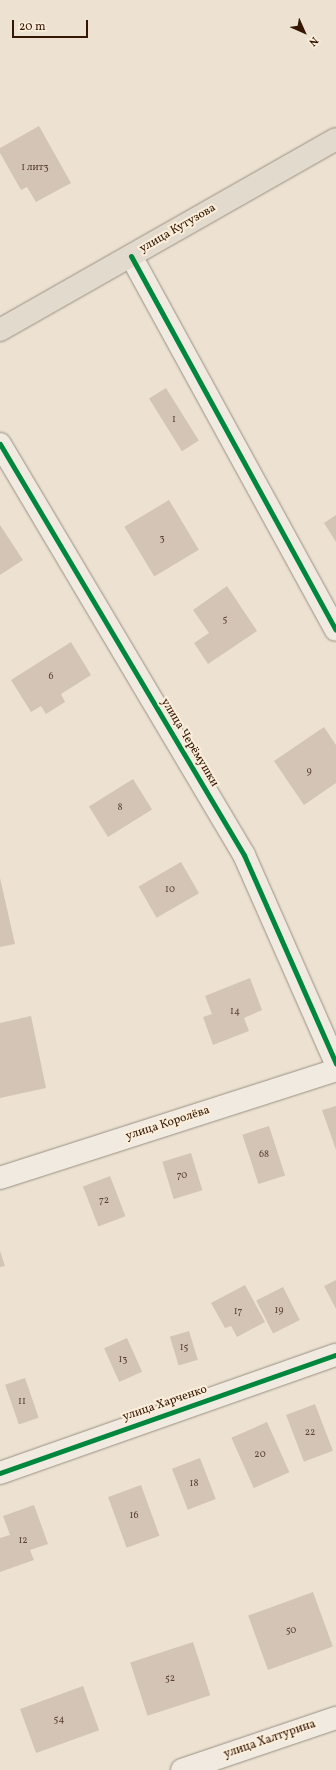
<!DOCTYPE html>
<html>
<head>
<meta charset="utf-8">
<style>
  body { margin:0 }
  #map { position:relative; width:336px; height:1770px; overflow:hidden; background:#ede2d1; font-family:Vollkorn,serif }
  div>[style] { position:absolute }
  .building>* { inset:0; background:#d3c4b6; transform-origin:0 0 }
  .roads { filter:drop-shadow(0 0 1px #999083) drop-shadow(0 0 1px #999083) }
  .minor>* { height:22px; margin:-11px; padding:0 11px; transform-origin:11px; border-radius:11px; background:#f0eae1 }
  .major>* { height:22px; margin:-11px; padding:0 11px; transform-origin:11px; border-radius:11px; background:#e2dacc }
  .cycleway>* { height:5px; margin:-2.5px; padding:0 2.5px; transform-origin:2.5px; border-radius:2.5px; background:#00873e }
  span { translate:-50% -50%; white-space:nowrap; text-align:center; line-height:1.15; -webkit-text-stroke:4px #faeeda; paint-order:stroke }
  .number-label { font-size:10px; color:#5c4230 }
  .number-label span { -webkit-text-stroke-width:0 }
  .street-label { font-size:12px; color:#341603 }
  .north { position:absolute; left:284px; top:12px; width:40px; height:40px; -webkit-text-stroke:3px #faeeda; paint-order:stroke; rotate:135deg; font-size:11px; font-weight:700; line-height:16px; text-align:center; color:#341603 }
  .north::after { content:''; display:block; margin:auto; width:14px; height:18px; background:#341603; clip-path:polygon(50% 0,100% 100%,50% 72%,0 100%) }
  .scale { position:absolute; left:12px; top:20px; width:76px; height:18px; box-sizing:border-box; border:2px solid #341603; border-top:0; padding-left:5px; font-size:12px; line-height:14px; white-space:nowrap; color:#341603; -webkit-text-stroke:3px #faeeda; paint-order:stroke }
</style>
</head>
<body>
<div id="map">
  <div class="building">
    <i style="clip-path:polygon(39px 126px,71px 183px,36px 202px,27px 187px,21px 190px,0 153px,0 148px)"></i>
    <i style="left:166px;top:388px;width:62px;height:20px;rotate:58deg"></i>
    <i style="left:169px;top:500px;width:58px;height:52px;rotate:59deg"></i>
    <i style="clip-path:polygon(336px 515px,336px 542px,324px 523px)"></i>
    <i style="clip-path:polygon(0 525px,23px 560px,0 575px)"></i>
    <i style="clip-path:polygon(227px 586px,257px 631px,208px 664px,194px 643px,209px 633px,193px 610px)"></i>
    <i style="clip-path:polygon(71px 642px,91px 675px,61px 694px,65px 702px,46px 714px,41px 706px,31px 712px,11px 680px)"></i>
    <i style="clip-path:polygon(324px 727px,336px 745px,336px 783px,304px 805px,274px 761px)"></i>
    <i style="left:133px;top:779px;width:36px;height:52px;rotate:58deg"></i>
    <i style="left:181px;top:862px;width:36px;height:49px;rotate:60deg"></i>
    <i style="clip-path:polygon(0 878px,15px 944px,0 947px)"></i>
    <i style="clip-path:polygon(250px 978px,262px 1010px,244px 1018px,249px 1031px,213px 1045px,203px 1017px,212px 1014px,205px 996px)"></i>
    <i style="clip-path:polygon(31px 1016px,46px 1088px,0 1098px,0 1023px)"></i>
    <i style="clip-path:polygon(336px 1106px,336px 1150px,322px 1110px)"></i>
    <i style="left:269px;top:1126px;width:52px;height:28px;rotate:72deg"></i>
    <i style="left:191px;top:1153px;width:39px;height:30px;rotate:73deg"></i>
    <i style="left:110px;top:1176px;width:43px;height:29px;rotate:69deg"></i>
    <i style="clip-path:polygon(0 1251px,5px 1266px,0 1267px)"></i>
    <i style="clip-path:polygon(336px 1280px,336px 1309px,324px 1286px)"></i>
    <i style="clip-path:polygon(245px 1285px,265px 1322px,237px 1337px,231px 1326px,225px 1328px,211px 1303px)"></i>
    <i style="left:283px;top:1287px;width:37px;height:30px;rotate:63deg"></i>
    <i style="left:189px;top:1331px;width:30px;height:20px;rotate:73deg"></i>
    <i style="left:127px;top:1338px;width:37px;height:25px;rotate:66deg"></i>
    <i style="left:25px;top:1378px;width:42px;height:21px;rotate:71deg"></i>
    <i style="left:315px;top:1404px;width:50px;height:31px;rotate:69deg"></i>
    <i style="left:267px;top:1422px;width:55px;height:39px;rotate:66deg"></i>
    <i style="left:200px;top:1458px;width:44px;height:30px;rotate:69deg"></i>
    <i style="left:141px;top:1485px;width:54px;height:35px;rotate:70deg"></i>
    <i style="clip-path:polygon(34px 1505px,48px 1544px,30px 1550px,34px 1560px,0 1572px,0 1538px,10px 1535px,3px 1516px)"></i>
    <i style="left:313px;top:1592px;width:58px;height:69px;rotate:70deg"></i>
    <i style="left:193px;top:1642px;width:56px;height:66px;rotate:72deg"></i>
    <i style="left:83px;top:1686px;width:47px;height:67px;rotate:70deg"></i>
  </div>
  <div class="roads">
    <div class="minor">
      <i style="left:131px;top:256px;width:426px;rotate:61.3deg"></i>
      <i style="left:0;top:444px;width:478px;rotate:59.3deg"></i>
      <i style="left:244px;top:855px;width:228px;rotate:66.2deg"></i>
      <i style="left:0;top:1178px;width:353px;rotate:-17.8deg"></i>
      <i style="left:0;top:1473px;width:356px;rotate:-19.4deg"></i>
      <i style="left:182px;top:1770px;width:163px;rotate:-18.7deg"></i>
    </div>
    <div class="major">
      <i style="left:0;top:330px;width:386px;rotate:-29.6deg"></i>
    </div>
  </div>
  <div class="cycleway">
    <i style="left:131px;top:256px;width:426px;rotate:61.3deg"></i>
    <i style="left:0;top:444px;width:478px;rotate:59.3deg"></i>
    <i style="left:244px;top:855px;width:228px;rotate:66.2deg"></i>
    <i style="left:0;top:1473px;width:356px;rotate:-19.4deg"></i>
  </div>
  <div class="number-label">
    <span style="left:35px;top:168px">1 лит3</span>
    <span style="left:174px;top:420px">1</span>
    <span style="left:162px;top:539px">3</span>
    <span style="left:225px;top:620px">5</span>
    <span style="left:51px;top:677px">6</span>
    <span style="left:309px;top:772px">9</span>
    <span style="left:120px;top:808px">8</span>
    <span style="left:170px;top:890px">10</span>
    <span style="left:235px;top:1012px">14</span>
    <span style="left:264px;top:1155px">68</span>
    <span style="left:182px;top:1176px">70</span>
    <span style="left:104px;top:1201px">72</span>
    <span style="left:279px;top:1311px">19</span>
    <span style="left:238px;top:1312px">17</span>
    <span style="left:184px;top:1348px">15</span>
    <span style="left:123px;top:1360px">13</span>
    <span style="left:22px;top:1402px">11</span>
    <span style="left:310px;top:1433px">22</span>
    <span style="left:260px;top:1455px">20</span>
    <span style="left:194px;top:1484px">18</span>
    <span style="left:134px;top:1516px">16</span>
    <span style="left:23px;top:1541px">12</span>
    <span style="left:291px;top:1631px">50</span>
    <span style="left:170px;top:1679px">52</span>
    <span style="left:59px;top:1720px">54</span>
  </div>
  <div class="street-label">
    <span style="left:178px;top:229px;rotate:-30deg">улица Кутузова</span>
    <span style="left:189px;top:743px;rotate:59deg">улица Черёмушки</span>
    <span style="left:168px;top:1124px;rotate:-18deg">улица Королёва</span>
    <span style="left:165px;top:1404px;rotate:-19deg">улица Харченко</span>
    <span style="left:270px;top:1740px;rotate:-19deg">улица Халтурина</span>
  </div>
  <div class="north">N</div>
  <div class="scale">20 m</div>
</div>
</body>
</html>
